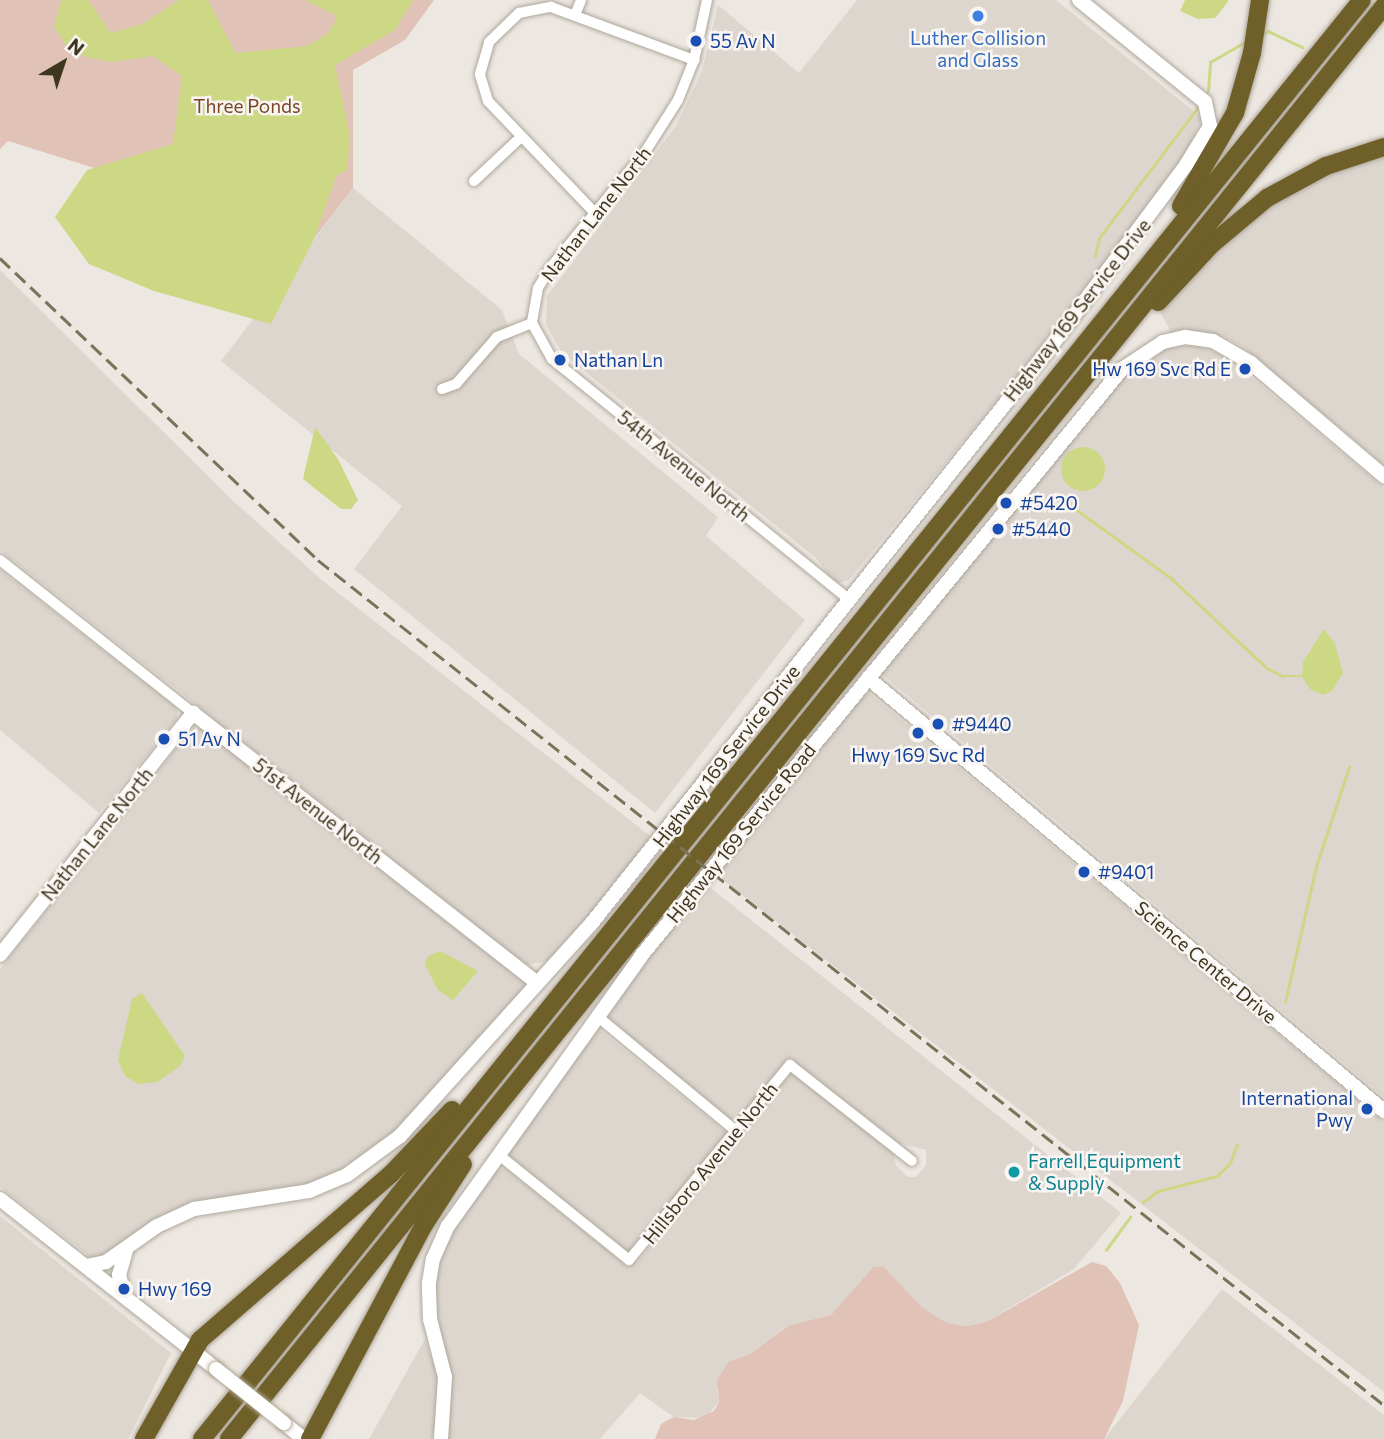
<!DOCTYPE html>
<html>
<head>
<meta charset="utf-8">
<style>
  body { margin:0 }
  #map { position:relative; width:1384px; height:1439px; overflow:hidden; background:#ede7e1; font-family:Commissioner,sans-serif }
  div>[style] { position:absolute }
  .built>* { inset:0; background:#ddd6cf; transform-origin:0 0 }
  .green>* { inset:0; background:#e0c2b7 }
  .water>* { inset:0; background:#ccd883 }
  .round { border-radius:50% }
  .stream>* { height:2.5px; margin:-1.25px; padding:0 1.25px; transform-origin:1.25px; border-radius:1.25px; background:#ccd883 }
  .roads { filter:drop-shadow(0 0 2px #aea79b) drop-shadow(0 0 2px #aea79b) }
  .street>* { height:10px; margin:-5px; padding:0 5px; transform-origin:5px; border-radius:5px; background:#fff }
  .secondary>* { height:14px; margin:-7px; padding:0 7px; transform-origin:7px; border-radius:7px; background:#fff }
  .highway>* { height:18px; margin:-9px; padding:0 9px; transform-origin:9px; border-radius:9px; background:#6f5f28 }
  .rail>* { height:2.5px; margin-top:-1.25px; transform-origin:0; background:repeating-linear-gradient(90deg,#7b725a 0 14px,transparent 0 21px) }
  .bridges { filter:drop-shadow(0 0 2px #b1a895) drop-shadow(0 0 2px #b1a895) }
  .secondary-bridge>* { height:14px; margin:-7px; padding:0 7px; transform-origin:7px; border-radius:7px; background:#fff }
  .dots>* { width:19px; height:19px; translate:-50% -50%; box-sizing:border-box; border:4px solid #f9f5f2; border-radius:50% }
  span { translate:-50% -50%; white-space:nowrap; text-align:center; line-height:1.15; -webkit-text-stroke:5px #f9f5f2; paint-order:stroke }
  .shop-label { font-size:19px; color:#366cbe }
  .transit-label { font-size:19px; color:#164399 }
  .left { translate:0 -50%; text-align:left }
  .right { translate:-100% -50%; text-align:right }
  .park-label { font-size:19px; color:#7a4525 }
  .street-label { font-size:19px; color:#3f361f }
  .culture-label { font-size:19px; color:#0d838f }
  .north { position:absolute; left:28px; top:28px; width:70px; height:70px; -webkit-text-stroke:5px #f9f5f2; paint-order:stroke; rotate:39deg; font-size:19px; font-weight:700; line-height:28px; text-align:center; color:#3f361f }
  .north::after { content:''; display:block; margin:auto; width:24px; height:32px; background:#3f361f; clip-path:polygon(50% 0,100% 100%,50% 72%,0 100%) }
</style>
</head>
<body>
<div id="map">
  <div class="built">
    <i style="clip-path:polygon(857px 0,1056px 0,1202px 118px,1185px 154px,1036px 353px,849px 580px,835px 584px,817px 559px,562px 353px,546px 325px,547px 296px,676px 126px,702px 71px,718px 5px,799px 73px)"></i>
    <i style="clip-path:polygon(1384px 153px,1384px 465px,1243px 347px,1223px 336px,1195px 331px,1172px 334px,1158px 308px,1241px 224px,1307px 183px)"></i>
    <i style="clip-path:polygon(353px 188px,502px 310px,519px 354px,718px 517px,706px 536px,805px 620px,655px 813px,354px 569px,402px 506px,221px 361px)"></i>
    <i style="clip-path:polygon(0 270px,231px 499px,323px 581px,654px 839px,552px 960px,526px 965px,0 550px)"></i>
    <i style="clip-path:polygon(1195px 345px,1226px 356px,1384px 488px,1384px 1097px,883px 675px,885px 667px,1135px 364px,1171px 347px)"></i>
    <i style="clip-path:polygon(0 570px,177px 708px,177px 719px,99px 813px,0 730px)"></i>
    <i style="clip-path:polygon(869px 693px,1384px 1122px,1384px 1392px,715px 874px,860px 697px)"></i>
    <i style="clip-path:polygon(193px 728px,202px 728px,524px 982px,524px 990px,395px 1132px,338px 1174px,291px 1191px,224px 1197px,105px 1259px,93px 1259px,0 1187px,0 969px)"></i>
    <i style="clip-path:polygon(707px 885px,1121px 1213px,1074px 1269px,986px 1322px,967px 1326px,947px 1323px,923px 1308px,883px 1266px,873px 1267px,831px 1315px,790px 1325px,750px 1354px,728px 1362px,717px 1391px,719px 1402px,705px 1418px,674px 1417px,640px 1393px,600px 1439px,447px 1439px,451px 1388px,434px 1295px,439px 1265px,451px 1233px,496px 1170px,506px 1169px,628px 1266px,639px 1260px,792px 1072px,893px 1151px,896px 1165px,908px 1177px,916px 1177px,926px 1165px,926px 1150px,899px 1143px,790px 1060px,736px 1120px,728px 1119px,609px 1019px,607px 1011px)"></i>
    <i style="left:599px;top:1029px;width:164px;height:155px;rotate:39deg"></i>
    <i style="clip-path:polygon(0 1216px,171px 1353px,128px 1439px,0 1439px)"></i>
    <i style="clip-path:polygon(1222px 1289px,1384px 1415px,1384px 1439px,1104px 1439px)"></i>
    <i style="clip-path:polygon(425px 1339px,437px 1374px,439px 1403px,432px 1439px,369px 1439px)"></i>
  </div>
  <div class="green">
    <i style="clip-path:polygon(0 0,434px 0,405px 40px,353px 70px,353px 188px,315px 237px,8px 141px,0 149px)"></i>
    <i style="clip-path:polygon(1092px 1262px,1106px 1266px,1120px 1283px,1139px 1325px,1123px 1401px,1104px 1439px,655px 1439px,661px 1424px,674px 1417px,694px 1420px,714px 1411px,719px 1402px,717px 1381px,728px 1362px,750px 1354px,790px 1325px,831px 1315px,873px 1267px,883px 1266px,923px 1308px,947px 1323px,967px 1326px,986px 1322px)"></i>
  </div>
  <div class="water">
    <i style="clip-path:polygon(61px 0,88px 0,111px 33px,143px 24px,179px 0,208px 0,235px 53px,308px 46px,327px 34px,336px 20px,334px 14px,305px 0,413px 0,395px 30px,335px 65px,350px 136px,347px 170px,336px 176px,315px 237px,271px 324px,154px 291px,89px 264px,55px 217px,87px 170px,173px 144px,182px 76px,153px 56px,112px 62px,86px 57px,65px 44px,54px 27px)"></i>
    <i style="clip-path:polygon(1185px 0,1228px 0,1228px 2px,1215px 18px,1198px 19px,1180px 11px)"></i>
    <i style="clip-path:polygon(315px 427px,338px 459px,358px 500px,351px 509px,341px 509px,303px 479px)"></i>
    <i class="round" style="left:1061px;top:447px;width:44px;height:44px"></i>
    <i style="clip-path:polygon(1324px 629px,1335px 644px,1343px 673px,1332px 691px,1323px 695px,1310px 689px,1302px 677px,1303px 662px)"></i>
    <i style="clip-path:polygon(440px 951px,478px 971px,453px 1000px,438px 990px,425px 965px,427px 957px)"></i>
    <i style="clip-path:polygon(142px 993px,185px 1056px,180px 1066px,157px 1082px,138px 1084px,125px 1076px,118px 1060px,132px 999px)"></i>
  </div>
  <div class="stream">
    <i style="left:1262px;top:34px;width:7px;rotate:-27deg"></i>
    <i style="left:1268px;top:31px;width:38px;rotate:25deg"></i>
    <i style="left:1208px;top:92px;width:30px;rotate:-86deg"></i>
    <i style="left:1210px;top:62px;width:43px;rotate:-29.6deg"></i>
    <i style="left:1095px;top:256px;width:18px;rotate:-77deg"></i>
    <i style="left:1099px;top:238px;width:166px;rotate:-52.9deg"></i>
    <i style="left:1056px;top:495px;width:142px;rotate:35.8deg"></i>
    <i style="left:1171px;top:578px;width:132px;rotate:43.2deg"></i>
    <i style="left:1267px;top:668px;width:18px;rotate:27deg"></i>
    <i style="left:1283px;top:676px;width:19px"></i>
    <i style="left:1285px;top:1002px;width:139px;rotate:-77.1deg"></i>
    <i style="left:1316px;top:867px;width:105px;rotate:-71.7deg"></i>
    <i style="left:1143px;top:1202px;width:19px;rotate:-36deg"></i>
    <i style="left:1158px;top:1191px;width:61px;rotate:-14.3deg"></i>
    <i style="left:1217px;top:1176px;width:18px;rotate:-45deg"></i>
    <i style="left:1230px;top:1163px;width:19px;rotate:-69deg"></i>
    <i style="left:1106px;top:1250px;width:41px;rotate:-54deg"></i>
  </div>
  <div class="roads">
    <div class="street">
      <i style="left:707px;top:0;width:61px;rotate:102.2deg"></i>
      <i style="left:694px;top:60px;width:43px;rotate:111.8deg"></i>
      <i style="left:678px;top:100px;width:62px;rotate:122.4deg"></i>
      <i style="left:645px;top:152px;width:150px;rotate:129.3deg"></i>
      <i style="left:550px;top:268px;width:23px;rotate:121deg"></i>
      <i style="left:538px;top:288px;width:36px;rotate:100deg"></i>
      <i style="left:532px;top:323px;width:41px;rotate:60.9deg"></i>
      <i style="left:552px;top:359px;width:381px;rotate:39deg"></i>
      <i style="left:575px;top:15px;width:16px;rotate:-68deg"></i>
      <i style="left:474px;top:181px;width:64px;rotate:-43.1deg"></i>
      <i style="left:595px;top:213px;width:155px;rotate:-133.7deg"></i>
      <i style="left:488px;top:101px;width:28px;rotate:-107deg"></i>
      <i style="left:480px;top:74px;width:33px;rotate:-74deg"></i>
      <i style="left:489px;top:42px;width:42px;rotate:-44deg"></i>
      <i style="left:519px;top:13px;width:33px;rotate:-11deg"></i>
      <i style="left:551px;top:7px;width:153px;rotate:20.3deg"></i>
      <i style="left:442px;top:389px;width:15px;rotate:-20deg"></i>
      <i style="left:456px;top:384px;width:62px;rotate:-48.9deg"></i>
      <i style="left:497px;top:337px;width:38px;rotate:-22deg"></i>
      <i style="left:0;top:560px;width:246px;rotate:38.4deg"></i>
      <i style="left:597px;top:1016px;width:180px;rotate:39.6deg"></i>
      <i style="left:499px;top:1155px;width:167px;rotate:38.9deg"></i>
      <i style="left:629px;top:1260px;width:253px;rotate:-50.5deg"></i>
      <i style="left:790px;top:1065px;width:155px;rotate:38.2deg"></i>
    </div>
    <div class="secondary">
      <i style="left:868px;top:678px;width:674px;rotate:40deg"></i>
      <i style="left:0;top:955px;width:310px;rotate:-51.4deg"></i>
      <i style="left:193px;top:713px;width:437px;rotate:38.1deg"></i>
      <i style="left:0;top:1199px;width:275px;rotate:38.2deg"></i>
      <i style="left:86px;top:1266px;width:20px;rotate:-11deg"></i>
      <i style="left:106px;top:1262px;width:62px;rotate:-35.2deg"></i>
      <i style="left:157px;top:1226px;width:41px;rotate:-24.7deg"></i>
      <i style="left:194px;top:1209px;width:116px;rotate:-8.9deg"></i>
      <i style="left:309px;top:1191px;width:41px;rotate:-22.8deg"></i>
      <i style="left:347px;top:1175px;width:66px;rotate:-36.3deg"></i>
      <i style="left:400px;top:1136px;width:285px;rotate:-48deg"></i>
      <i style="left:591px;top:924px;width:740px;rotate:-51.47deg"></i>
      <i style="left:1052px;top:345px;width:224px;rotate:-53.3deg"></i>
      <i style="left:1186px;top:165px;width:46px;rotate:-58.4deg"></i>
      <i style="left:1210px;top:126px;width:25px;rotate:-102deg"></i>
      <i style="left:1205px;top:102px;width:162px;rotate:-141deg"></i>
      <i style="left:125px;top:1296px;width:22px;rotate:-106deg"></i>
      <i style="left:119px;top:1275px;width:25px;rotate:-74deg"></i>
      <i style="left:284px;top:1423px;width:26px;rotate:39deg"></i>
      <i style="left:441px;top:1439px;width:62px;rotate:-86.3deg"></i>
      <i style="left:445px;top:1377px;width:60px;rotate:-104.5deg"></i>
      <i style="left:430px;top:1319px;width:36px;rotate:-92deg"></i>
      <i style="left:429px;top:1283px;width:24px;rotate:-81deg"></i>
      <i style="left:433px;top:1259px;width:36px;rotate:-66deg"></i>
      <i style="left:448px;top:1226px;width:332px;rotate:-54.4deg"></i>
      <i style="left:641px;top:956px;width:759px;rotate:-50.67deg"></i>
      <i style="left:1122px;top:369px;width:49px;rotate:-33.4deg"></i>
      <i style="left:1163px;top:342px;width:23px;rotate:-13deg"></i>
      <i style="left:1185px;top:337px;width:28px;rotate:8deg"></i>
      <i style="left:1213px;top:341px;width:44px;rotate:30.1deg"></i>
      <i style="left:1251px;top:363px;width:175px;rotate:40.4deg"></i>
    </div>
    <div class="highway">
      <i style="left:1181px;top:206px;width:108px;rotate:-59.9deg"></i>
      <i style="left:1235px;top:113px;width:62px;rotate:-74.2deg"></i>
      <i style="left:1252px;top:53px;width:54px;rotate:-81.4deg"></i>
      <i style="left:1158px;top:302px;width:79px;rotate:-47deg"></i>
      <i style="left:1212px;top:244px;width:72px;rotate:-39.9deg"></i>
      <i style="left:1267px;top:198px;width:67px;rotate:-28.5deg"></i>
      <i style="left:1326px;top:166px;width:61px;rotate:-18.1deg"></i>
      <i style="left:144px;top:1439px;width:114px;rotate:-60.5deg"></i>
      <i style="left:200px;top:1340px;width:254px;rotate:-41deg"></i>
      <i style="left:392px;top:1173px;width:87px;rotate:-46.4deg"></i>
      <i style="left:202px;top:1439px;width:1848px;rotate:-51.13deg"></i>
      <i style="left:229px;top:1439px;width:1841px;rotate:-51.13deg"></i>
      <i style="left:310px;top:1439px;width:242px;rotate:-62deg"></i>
      <i style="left:424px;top:1225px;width:72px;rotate:-57.4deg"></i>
    </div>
  </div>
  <div class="rail">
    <i style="left:0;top:258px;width:439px;rotate:43.5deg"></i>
    <i style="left:318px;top:560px;width:1360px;rotate:38.4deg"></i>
  </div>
  <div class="bridges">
    <div class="secondary-bridge">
      <i style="left:216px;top:1369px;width:87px;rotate:38.5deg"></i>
    </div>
  </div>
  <div class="dots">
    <i style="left:978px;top:16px;background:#3f7fe0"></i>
    <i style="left:696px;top:41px;background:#1a4fb4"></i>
    <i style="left:560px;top:360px;background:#1a4fb4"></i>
    <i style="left:1245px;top:369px;background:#1a4fb4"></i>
    <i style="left:1006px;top:503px;background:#1a4fb4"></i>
    <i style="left:998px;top:529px;background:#1a4fb4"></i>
    <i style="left:938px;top:724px;background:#1a4fb4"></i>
    <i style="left:918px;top:733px;background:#1a4fb4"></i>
    <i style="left:164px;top:739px;background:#1a4fb4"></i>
    <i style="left:1084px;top:872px;background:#1a4fb4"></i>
    <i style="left:1367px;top:1109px;background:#1a4fb4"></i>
    <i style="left:1014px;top:1172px;background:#0f9aa8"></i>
    <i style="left:124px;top:1289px;background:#1a4fb4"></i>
  </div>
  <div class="shop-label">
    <span style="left:978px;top:49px">Luther Collision<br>and Glass</span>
  </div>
  <div class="transit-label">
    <span class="left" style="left:710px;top:41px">55 Av N</span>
    <span class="left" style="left:574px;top:360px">Nathan Ln</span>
    <span class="right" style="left:1231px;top:369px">Hw 169 Svc Rd E</span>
    <span class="left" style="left:1020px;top:503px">#5420</span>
    <span class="left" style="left:1012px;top:529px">#5440</span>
    <span class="left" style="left:952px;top:724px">#9440</span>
    <span class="left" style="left:178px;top:739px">51 Av N</span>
    <span style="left:918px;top:755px">Hwy 169 Svc Rd</span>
    <span class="left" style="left:1098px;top:872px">#9401</span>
    <span class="right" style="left:1353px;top:1109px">International<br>Pwy</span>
    <span class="left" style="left:138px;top:1289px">Hwy 169</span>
  </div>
  <div class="park-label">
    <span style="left:247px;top:106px">Three Ponds</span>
  </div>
  <div class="street-label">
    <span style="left:596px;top:214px;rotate:-52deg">Nathan Lane North</span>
    <span style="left:1077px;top:310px;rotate:-52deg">Highway 169 Service Drive</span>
    <span style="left:684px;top:466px;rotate:39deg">54th Avenue North</span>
    <span style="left:726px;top:756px;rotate:-52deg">Highway 169 Service Drive</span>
    <span style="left:318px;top:811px;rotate:38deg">51st Avenue North</span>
    <span style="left:741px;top:833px;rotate:-51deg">Highway 169 Service Road</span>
    <span style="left:97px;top:834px;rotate:-51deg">Nathan Lane North</span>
    <span style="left:1206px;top:962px;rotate:40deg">Science Center Drive</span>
    <span style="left:710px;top:1163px;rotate:-51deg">Hillsboro Avenue North</span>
  </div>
  <div class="culture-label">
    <span class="left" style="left:1028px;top:1172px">Farrell Equipment<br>&amp; Supply</span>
  </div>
  <div class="north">N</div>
</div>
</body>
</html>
